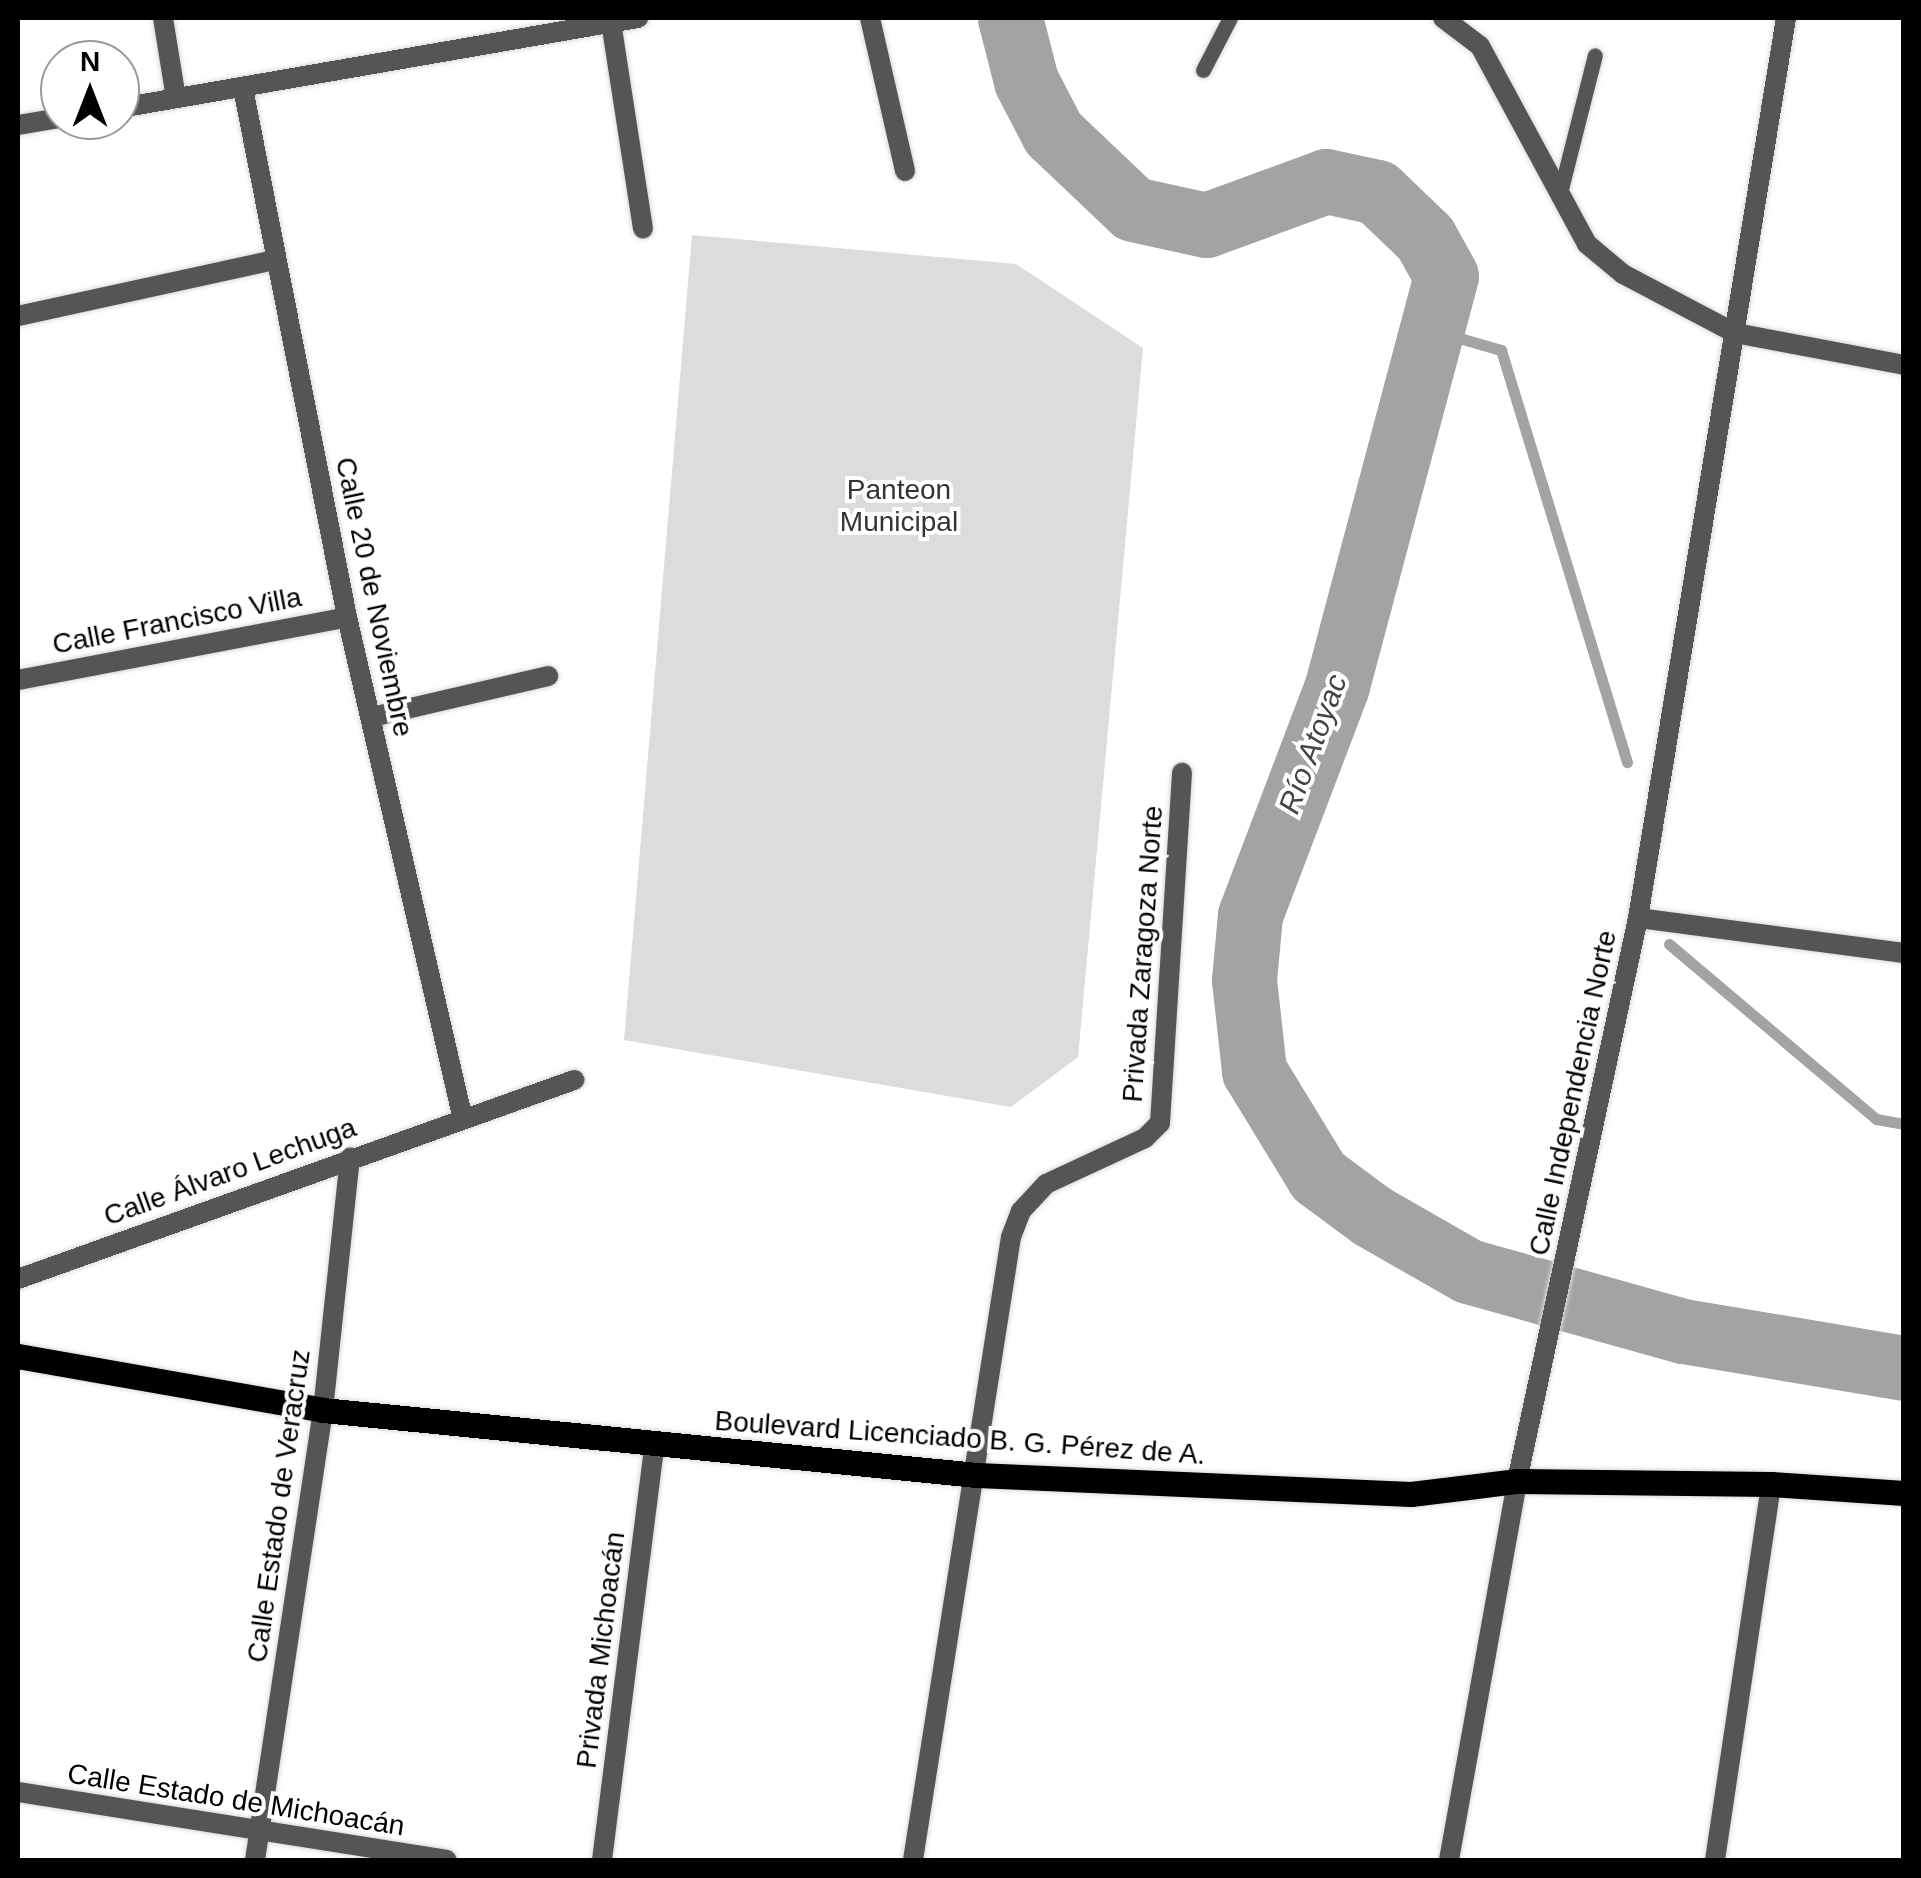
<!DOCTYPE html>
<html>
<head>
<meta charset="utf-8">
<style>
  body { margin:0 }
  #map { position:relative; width:1921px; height:1878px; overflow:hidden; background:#fff; font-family:Helvetica,sans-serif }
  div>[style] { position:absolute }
  .green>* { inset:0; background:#dcdcdc }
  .stream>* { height:11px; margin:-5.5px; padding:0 5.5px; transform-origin:5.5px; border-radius:5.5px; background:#a3a3a3 }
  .river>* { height:65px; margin:-32.5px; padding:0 32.5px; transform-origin:32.5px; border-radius:32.5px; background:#a3a3a3 }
  .roads { filter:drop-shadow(0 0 2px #dbdbdb) drop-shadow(0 0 2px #dbdbdb) }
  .lane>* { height:15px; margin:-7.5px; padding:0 7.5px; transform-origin:7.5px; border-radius:7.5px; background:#555 }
  .street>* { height:20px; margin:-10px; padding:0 10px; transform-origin:10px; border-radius:10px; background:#555 }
  .primary>* { height:25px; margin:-12.5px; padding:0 12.5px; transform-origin:12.5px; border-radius:12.5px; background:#000 }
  span { translate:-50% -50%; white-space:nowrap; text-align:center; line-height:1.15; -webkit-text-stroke:8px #fff; paint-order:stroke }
  .park-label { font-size:28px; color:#333 }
  .street-label { font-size:28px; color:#000 }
  .water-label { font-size:30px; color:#444; font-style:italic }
  .frame { position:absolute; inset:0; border:20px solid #000; pointer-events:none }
  .north { position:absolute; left:40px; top:40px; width:100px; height:100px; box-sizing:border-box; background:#fff; border:2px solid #999; border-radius:50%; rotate:0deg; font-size:28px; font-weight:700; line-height:40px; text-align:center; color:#000 }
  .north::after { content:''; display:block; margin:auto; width:35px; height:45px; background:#000; clip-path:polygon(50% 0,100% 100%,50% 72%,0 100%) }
</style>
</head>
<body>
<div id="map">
  <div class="green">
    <i style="clip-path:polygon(692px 235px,1016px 264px,1143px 348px,1078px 1057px,1011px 1107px,624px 1040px)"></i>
  </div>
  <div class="stream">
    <i style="left:1435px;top:331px;width:69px;rotate:16.1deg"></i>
    <i style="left:1501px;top:350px;width:431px;rotate:73deg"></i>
    <i style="left:1669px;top:944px;width:271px;rotate:40.2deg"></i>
    <i style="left:1876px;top:1119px;width:28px;rotate:10deg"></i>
  </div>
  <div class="river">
    <i style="left:1010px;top:18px;width:65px;rotate:75.7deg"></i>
    <i style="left:1026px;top:81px;width:59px;rotate:62.6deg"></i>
    <i style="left:1053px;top:133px;width:110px;rotate:43.5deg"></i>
    <i style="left:1133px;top:209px;width:75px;rotate:12.4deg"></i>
    <i style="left:1206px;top:225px;width:128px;rotate:-20.1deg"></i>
    <i style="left:1326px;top:181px;width:52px;rotate:12.2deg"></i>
    <i style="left:1377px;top:192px;width:66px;rotate:43.8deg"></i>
    <i style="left:1425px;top:238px;width:43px;rotate:61.1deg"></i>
    <i style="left:1446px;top:276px;width:424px;rotate:104.9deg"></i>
    <i style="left:1337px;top:686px;width:245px;rotate:110.8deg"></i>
    <i style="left:1250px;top:915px;width:65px;rotate:95.3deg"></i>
    <i style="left:1244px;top:980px;width:92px;rotate:83.7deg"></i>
    <i style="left:1254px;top:1071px;width:123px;rotate:58.6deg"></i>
    <i style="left:1318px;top:1176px;width:67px;rotate:36.5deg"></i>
    <i style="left:1372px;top:1216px;width:111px;rotate:29.8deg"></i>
    <i style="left:1468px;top:1271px;width:223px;rotate:15.6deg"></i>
    <i style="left:1683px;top:1331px;width:224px;rotate:9.5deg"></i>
  </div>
  <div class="roads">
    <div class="lane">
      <i style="left:1203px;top:70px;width:59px;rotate:-62.6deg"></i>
      <i style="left:1559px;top:197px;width:146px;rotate:-75.8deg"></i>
    </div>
    <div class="street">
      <i style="left:163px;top:18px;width:81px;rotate:80.8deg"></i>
      <i style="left:870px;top:18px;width:157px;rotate:77.1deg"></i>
      <i style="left:1443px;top:18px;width:46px;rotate:37.1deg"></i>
      <i style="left:1480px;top:46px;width:225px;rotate:61.6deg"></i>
      <i style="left:1587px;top:244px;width:47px;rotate:39.8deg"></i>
      <i style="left:1623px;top:274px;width:127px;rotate:27.8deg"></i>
      <i style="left:1735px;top:333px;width:172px;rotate:10.7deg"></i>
      <i style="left:611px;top:22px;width:209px;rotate:81.2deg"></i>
      <i style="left:243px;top:88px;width:539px;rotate:78.88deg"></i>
      <i style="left:347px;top:617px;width:511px;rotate:77deg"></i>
      <i style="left:120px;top:108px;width:526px;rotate:-9.86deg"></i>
      <i style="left:18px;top:125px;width:43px;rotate:-9.5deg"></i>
      <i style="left:18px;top:316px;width:263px;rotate:-12.3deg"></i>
      <i style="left:18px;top:680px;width:335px;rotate:-10.8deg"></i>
      <i style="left:372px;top:717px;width:181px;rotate:-13.1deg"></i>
      <i style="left:1638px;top:918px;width:268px;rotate:7.5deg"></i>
      <i style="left:18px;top:1279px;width:591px;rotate:-19.69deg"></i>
      <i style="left:18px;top:1792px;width:434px;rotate:9deg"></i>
      <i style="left:255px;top:1860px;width:455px;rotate:-81.4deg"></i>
      <i style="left:323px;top:1410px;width:254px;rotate:-83.9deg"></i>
      <i style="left:602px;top:1860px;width:417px;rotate:-82.8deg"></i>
      <i style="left:913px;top:1860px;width:631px;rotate:-81.06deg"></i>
      <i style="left:1011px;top:1237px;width:28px;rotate:-69deg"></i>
      <i style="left:1021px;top:1211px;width:37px;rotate:-47deg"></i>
      <i style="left:1046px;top:1184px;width:109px;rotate:-24.9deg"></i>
      <i style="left:1145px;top:1138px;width:21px;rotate:-45deg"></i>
      <i style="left:1160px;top:1123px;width:351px;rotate:-86.4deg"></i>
      <i style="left:1449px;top:1860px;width:385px;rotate:-79.8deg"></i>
      <i style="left:1517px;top:1481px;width:576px;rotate:-77.87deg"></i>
      <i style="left:1638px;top:918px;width:912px;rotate:-80.66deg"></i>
      <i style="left:1715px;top:1860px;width:380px;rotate:-81.5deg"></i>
    </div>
    <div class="primary">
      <i style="left:18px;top:1356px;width:310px;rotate:10deg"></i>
      <i style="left:323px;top:1410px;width:657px;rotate:5.68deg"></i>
      <i style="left:977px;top:1475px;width:434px;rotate:2.5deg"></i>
      <i style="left:1411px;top:1494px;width:107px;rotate:-7deg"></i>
      <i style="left:1517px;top:1481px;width:254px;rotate:0.7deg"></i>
      <i style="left:1771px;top:1484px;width:133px;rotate:3.9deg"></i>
    </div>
  </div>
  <div class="park-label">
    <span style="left:899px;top:506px">Panteon<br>Municipal</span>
  </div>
  <div class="street-label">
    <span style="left:374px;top:597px;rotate:78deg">Calle 20 de Noviembre</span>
    <span style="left:177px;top:621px;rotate:-11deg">Calle Francisco Villa</span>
    <span style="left:1143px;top:954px;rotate:-86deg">Privada Zaragoza Norte</span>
    <span style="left:1573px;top:1093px;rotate:-78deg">Calle Independencia Norte</span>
    <span style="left:230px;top:1172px;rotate:-20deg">Calle Álvaro Lechuga</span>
    <span style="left:960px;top:1438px;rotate:4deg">Boulevard Licenciado B. G. Pérez de A.</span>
    <span style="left:279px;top:1506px;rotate:-82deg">Calle Estado de Veracruz</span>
    <span style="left:601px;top:1650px;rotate:-83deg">Privada Michoacán</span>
    <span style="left:236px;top:1800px;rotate:9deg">Calle Estado de Michoacán</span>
  </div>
  <div class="water-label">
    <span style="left:1313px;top:744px;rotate:-70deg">Río Atoyac</span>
  </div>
  <div class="frame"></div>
  <div class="north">N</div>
</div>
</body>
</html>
